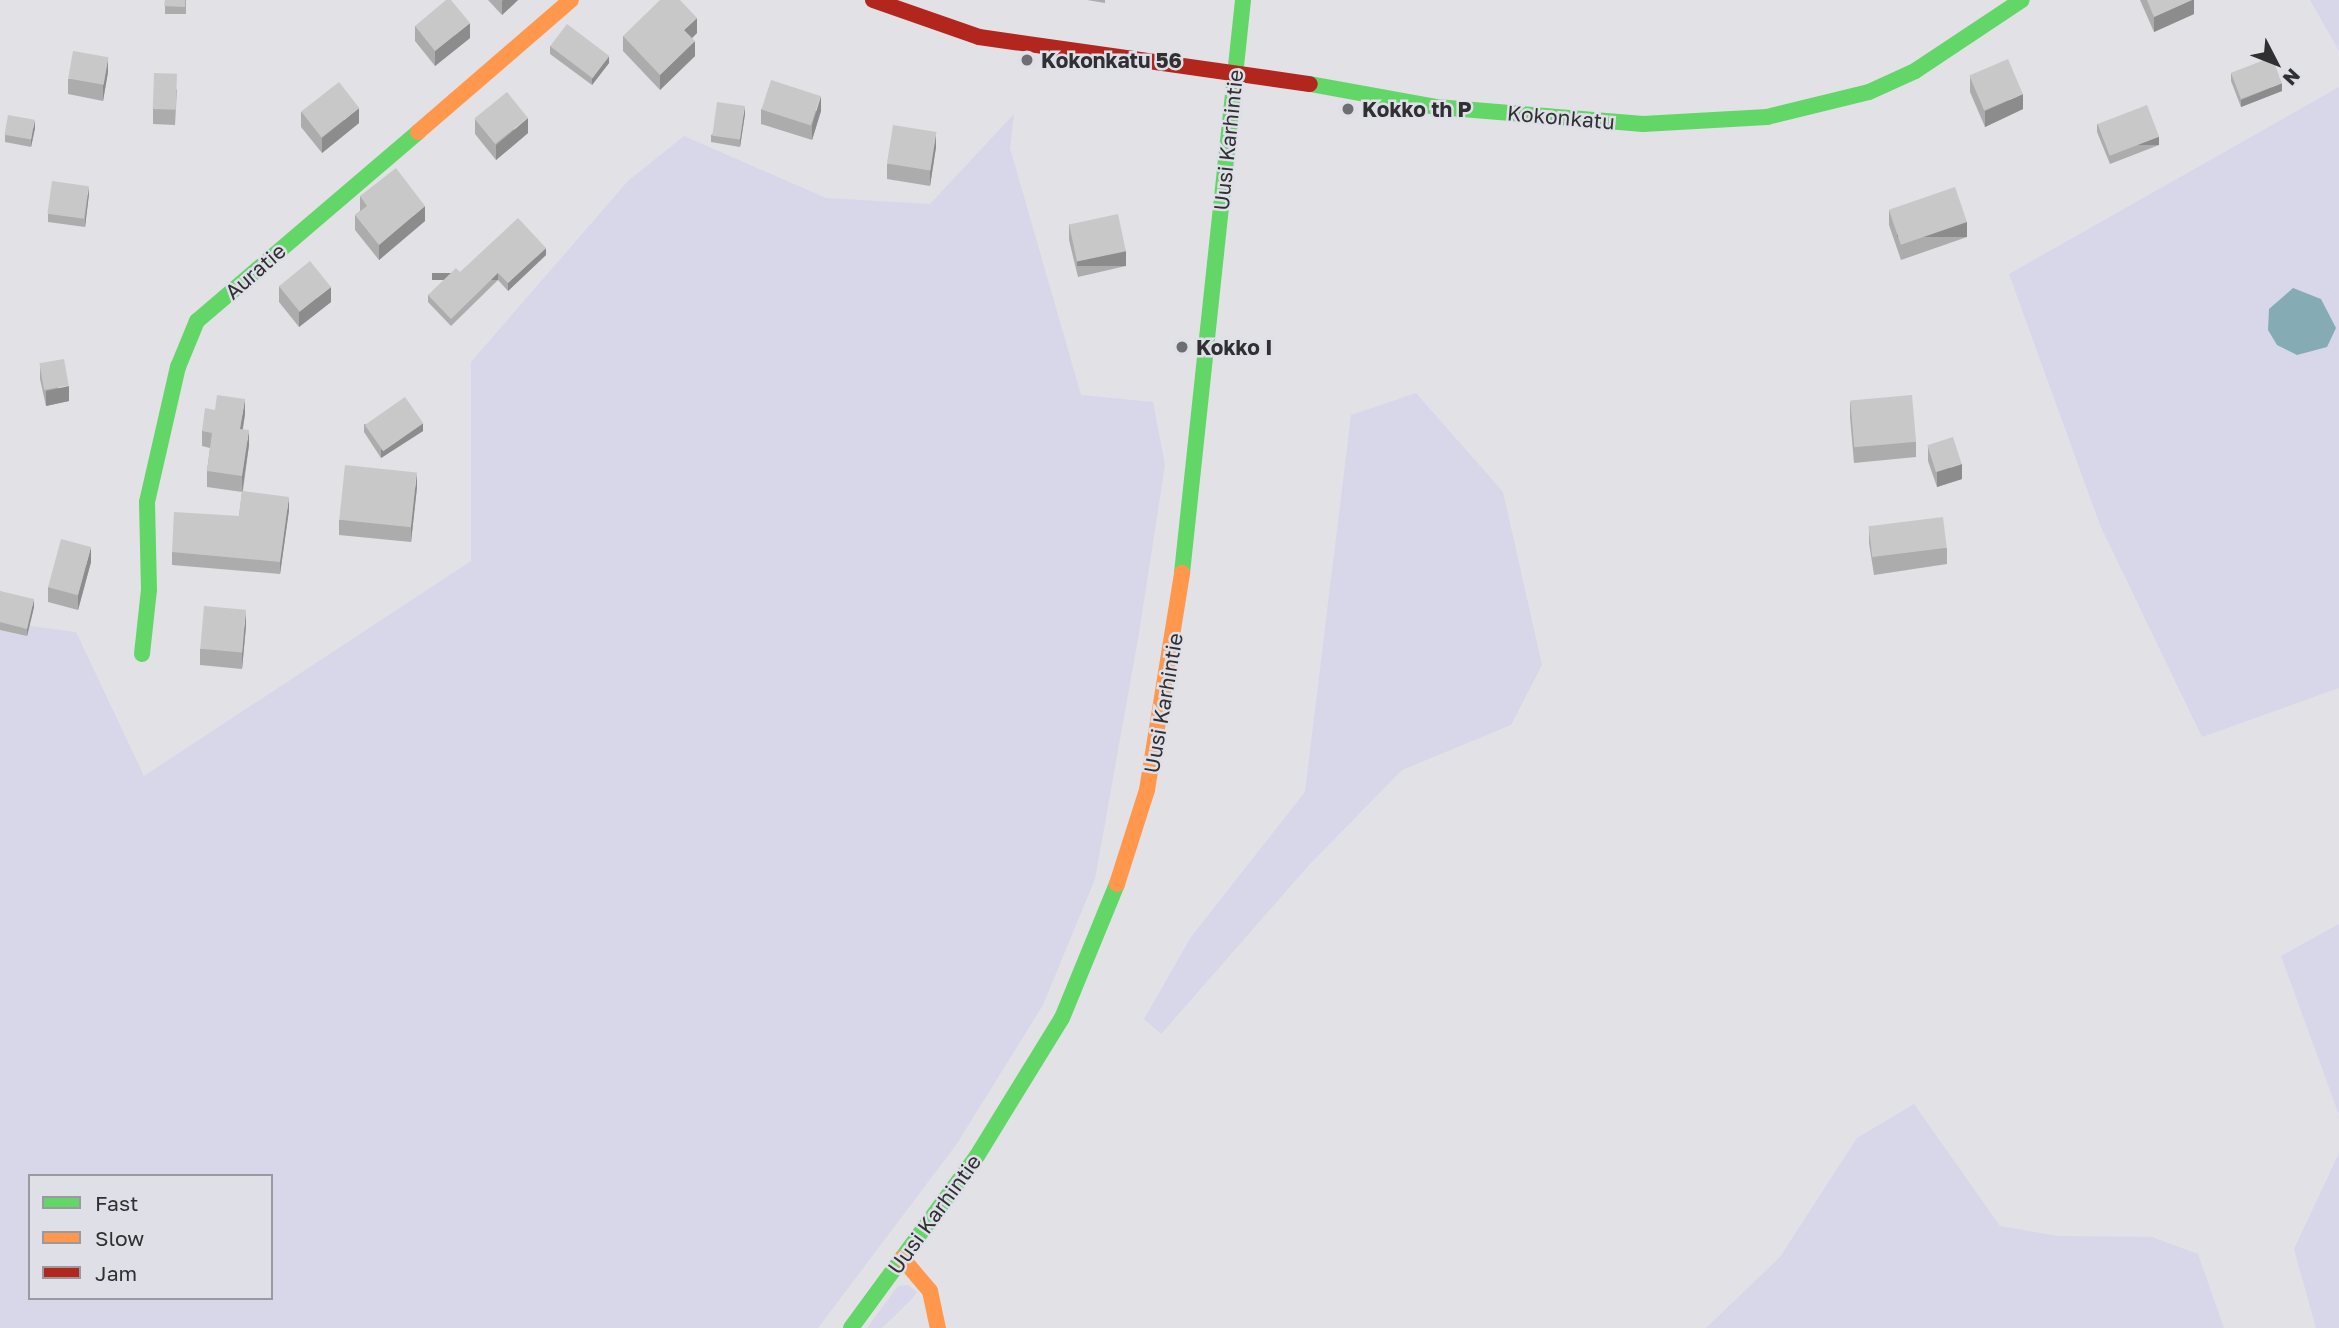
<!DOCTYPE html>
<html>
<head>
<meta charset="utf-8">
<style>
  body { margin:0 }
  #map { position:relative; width:2339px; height:1328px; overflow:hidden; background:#e1e1e6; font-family:"Golos Text",sans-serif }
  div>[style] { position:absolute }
  .green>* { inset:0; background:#d7d7e9 }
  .water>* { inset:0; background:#85acb4 }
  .fast>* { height:16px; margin:-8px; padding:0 8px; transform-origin:8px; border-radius:8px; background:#63d668 }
  .slow>* { height:16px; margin:-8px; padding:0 8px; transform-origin:8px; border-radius:8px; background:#ff974d }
  .jam>* { height:16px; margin:-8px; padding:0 8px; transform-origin:8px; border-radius:8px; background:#b3261e }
  .wall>* { inset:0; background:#adacad; transform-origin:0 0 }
  .shaded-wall>* { inset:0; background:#8d8c8d; transform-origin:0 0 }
  .building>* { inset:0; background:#c9c8c9; transform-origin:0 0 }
  .dots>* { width:19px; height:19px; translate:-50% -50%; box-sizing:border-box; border:4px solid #dfdfe8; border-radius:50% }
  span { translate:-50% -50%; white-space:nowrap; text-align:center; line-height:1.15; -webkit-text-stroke:5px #dfdfe8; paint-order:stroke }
  .poi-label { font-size:21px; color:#303033; font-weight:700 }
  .left { translate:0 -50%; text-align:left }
  .street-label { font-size:21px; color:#303033 }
  .legend { position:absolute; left:28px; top:1174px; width:245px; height:126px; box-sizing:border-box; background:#dfdfe8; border:2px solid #9999a0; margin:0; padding:9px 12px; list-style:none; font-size:21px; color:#303033 }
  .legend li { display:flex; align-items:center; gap:14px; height:35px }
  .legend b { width:35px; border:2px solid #9999a0 }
  .north { position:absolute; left:2241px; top:28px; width:70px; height:70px; -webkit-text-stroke:5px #dfdfe8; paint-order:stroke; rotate:132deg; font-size:19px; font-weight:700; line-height:28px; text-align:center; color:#303033 }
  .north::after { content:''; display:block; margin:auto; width:24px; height:32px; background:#303033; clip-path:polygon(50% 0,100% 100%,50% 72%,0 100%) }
</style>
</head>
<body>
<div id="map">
  <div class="green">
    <i style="clip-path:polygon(2310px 0,2339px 0,2339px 51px)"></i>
    <i style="clip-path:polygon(2339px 87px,2339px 688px,2202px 737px,2100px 525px,2009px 274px)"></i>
    <i style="clip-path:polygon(evenodd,1014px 114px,1010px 148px,1081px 395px,1153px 402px,1165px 465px,1139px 633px,1095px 879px,1043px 1005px,956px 1145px,818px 1328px,0 1328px,0 622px,76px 632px,144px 776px,471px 561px,471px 362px,628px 181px,684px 136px,826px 198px,930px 204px,1014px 114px,30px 1176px,271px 1176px,271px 1298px,30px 1298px,30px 1176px)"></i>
    <i style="clip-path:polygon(1416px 393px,1503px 492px,1542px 665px,1511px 725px,1402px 770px,1308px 866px,1161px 1034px,1144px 1019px,1191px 937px,1305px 792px,1351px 415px)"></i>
    <i style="clip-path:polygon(2339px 924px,2339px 1115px,2281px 956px)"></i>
    <i style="clip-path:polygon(1914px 1104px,2000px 1226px,2057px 1236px,2152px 1237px,2198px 1254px,2224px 1328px,1706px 1328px,1780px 1257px,1857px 1138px)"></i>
    <i style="clip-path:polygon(2339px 1153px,2339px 1328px,2316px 1328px,2294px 1249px)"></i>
    <i style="clip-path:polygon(908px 1285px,917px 1292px,911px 1300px,882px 1328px,867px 1328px,898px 1286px)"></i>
  </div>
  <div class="water">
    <i style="clip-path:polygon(2293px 288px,2321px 299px,2336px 328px,2327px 347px,2297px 355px,2277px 345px,2268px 330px,2269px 309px)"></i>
  </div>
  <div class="fast">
    <i style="left:1310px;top:84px;width:129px;rotate:10.3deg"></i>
    <i style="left:1437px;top:107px;width:207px;rotate:4.7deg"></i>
    <i style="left:1643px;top:124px;width:124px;rotate:-3.2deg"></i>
    <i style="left:1767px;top:117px;width:105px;rotate:-13.8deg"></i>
    <i style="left:1869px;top:92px;width:51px;rotate:-24.5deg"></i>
    <i style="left:1915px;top:71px;width:128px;rotate:-33.6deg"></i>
    <i style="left:1182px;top:573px;width:576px;rotate:-83.92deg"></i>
    <i style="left:142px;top:654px;width:64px;rotate:-83.8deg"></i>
    <i style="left:149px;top:590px;width:88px;rotate:-91.3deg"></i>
    <i style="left:147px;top:502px;width:139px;rotate:-77.1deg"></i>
    <i style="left:178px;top:367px;width:50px;rotate:-67.6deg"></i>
    <i style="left:197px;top:321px;width:291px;rotate:-40.5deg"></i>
    <i style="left:851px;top:1328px;width:213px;rotate:-53.8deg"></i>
    <i style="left:977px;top:1156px;width:162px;rotate:-58.4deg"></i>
    <i style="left:1062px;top:1018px;width:145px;rotate:-67.7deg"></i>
  </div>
  <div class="slow">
    <i style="left:418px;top:132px;width:202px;rotate:-40.8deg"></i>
    <i style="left:1117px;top:884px;width:99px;rotate:-72.3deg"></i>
    <i style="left:1147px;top:790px;width:220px;rotate:-80.8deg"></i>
    <i style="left:902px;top:1258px;width:43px;rotate:49.7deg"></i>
    <i style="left:930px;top:1291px;width:38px;rotate:78deg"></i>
  </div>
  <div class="jam">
    <i style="left:873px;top:0;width:112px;rotate:19.2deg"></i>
    <i style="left:979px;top:37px;width:334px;rotate:8.1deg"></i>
  </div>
  <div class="wall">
    <i style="left:165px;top:0;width:21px;height:14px"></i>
    <i style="clip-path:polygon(488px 0,518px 0,502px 15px)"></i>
    <i style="clip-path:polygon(1087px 0,1105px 0,1105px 3px)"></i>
    <i style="clip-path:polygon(2140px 0,2194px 0,2194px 14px,2154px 32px)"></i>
    <i style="clip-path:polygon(415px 26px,470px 38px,435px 66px,415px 41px)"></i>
    <i style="clip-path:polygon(697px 33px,692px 38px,695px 56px,660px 90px,623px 51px,623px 36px)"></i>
    <i style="clip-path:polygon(550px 46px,609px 63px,592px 85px,550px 54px)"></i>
    <i style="clip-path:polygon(108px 72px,103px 101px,68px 94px,68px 79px)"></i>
    <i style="clip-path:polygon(2231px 73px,2282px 91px,2241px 107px,2231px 81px)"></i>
    <i style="clip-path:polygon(1970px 76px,2023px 109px,1985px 127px,1970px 92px)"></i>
    <i style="clip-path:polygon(177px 89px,175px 125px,153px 124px,153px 109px)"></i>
    <i style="clip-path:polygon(761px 109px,821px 111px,812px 140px,761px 124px)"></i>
    <i style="clip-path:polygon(301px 112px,359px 123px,322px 153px,301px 127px)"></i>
    <i style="clip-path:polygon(745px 114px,740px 147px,711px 142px,711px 135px)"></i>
    <i style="clip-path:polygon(475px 119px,528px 133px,496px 160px,475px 134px)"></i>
    <i style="clip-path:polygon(2097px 124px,2159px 145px,2110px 164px,2097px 132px)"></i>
    <i style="clip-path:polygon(35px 128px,31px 147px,5px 142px,5px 135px)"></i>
    <i style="clip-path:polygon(936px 147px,930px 186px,887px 179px,887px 164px)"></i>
    <i style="clip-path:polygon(89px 194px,85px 227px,48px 222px,48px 214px)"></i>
    <i style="clip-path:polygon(360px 196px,425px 221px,379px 260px,355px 230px,355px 215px,360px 211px)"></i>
    <i style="clip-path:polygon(1889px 210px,1967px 237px,1901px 260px,1889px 225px)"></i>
    <i style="clip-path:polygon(1069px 224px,1126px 266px,1078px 277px,1069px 240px)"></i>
    <i style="clip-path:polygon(546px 255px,508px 291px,498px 280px,451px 326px,428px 302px,428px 295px,460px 272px)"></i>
    <i style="clip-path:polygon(279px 286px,331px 302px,299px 327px,279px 302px)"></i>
    <i style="clip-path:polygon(40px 364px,69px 401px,46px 406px,40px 379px)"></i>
    <i style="clip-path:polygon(1850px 402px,1916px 442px,1916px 457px,1854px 463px,1850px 417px)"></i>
    <i style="clip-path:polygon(245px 414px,243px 429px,249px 445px,243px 491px,289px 510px,280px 574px,172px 565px,172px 552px,239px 516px,242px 492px,207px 487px,207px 471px,210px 448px,202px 446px,202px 431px)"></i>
    <i style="clip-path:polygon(364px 424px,423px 431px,381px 458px,364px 432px)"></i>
    <i style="clip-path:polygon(1928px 446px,1962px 479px,1937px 487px,1928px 461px)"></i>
    <i style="clip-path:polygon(417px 487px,411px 542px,339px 535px,339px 520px)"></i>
    <i style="clip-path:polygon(1869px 528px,1947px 548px,1947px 564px,1874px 575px,1869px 543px)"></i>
    <i style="clip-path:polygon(91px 562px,78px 610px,48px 602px,48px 587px)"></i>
    <i style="clip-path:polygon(0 591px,34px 607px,27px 636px,0 630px)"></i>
    <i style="clip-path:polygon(246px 626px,242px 669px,200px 665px,200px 649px)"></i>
  </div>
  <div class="shaded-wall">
    <i style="clip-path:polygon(503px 0,518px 0,502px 15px,502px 1px)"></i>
    <i style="clip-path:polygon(2192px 0,2194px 0,2194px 14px,2154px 32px,2154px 17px)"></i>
    <i style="clip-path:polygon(697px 18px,697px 33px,684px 46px,684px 30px)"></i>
    <i style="clip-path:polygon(470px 23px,470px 38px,435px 66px,435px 51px)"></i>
    <i style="clip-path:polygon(695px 41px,695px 56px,660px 90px,660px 75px)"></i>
    <i style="clip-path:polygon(609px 56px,609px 63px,592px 85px,592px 78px)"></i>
    <i style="clip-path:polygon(108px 57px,108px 72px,103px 101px,103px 86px)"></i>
    <i style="clip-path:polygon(2282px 83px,2282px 91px,2241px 107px,2241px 100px)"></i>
    <i style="clip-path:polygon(2023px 94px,2023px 109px,1985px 127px,1985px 111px)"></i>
    <i style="clip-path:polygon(821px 96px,821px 111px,812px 140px,812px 125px)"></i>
    <i style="clip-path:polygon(745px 106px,745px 114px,740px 147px,740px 139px)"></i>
    <i style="clip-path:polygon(359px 108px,359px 123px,322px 153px,322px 138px)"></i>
    <i style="clip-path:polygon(528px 118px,528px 133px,496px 160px,496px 145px)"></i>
    <i style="clip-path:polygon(35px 120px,35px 128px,31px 147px,31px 139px)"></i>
    <i style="clip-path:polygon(936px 132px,936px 147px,930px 186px,930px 171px)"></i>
    <i style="left:2159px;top:137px;width:8px;height:53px;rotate:90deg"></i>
    <i style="clip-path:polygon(89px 186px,89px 194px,85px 227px,85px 219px)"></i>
    <i style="clip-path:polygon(425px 206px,425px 221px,379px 260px,379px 245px)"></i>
    <i style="left:1967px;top:222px;width:15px;height:70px;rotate:90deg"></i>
    <i style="clip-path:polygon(546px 248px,546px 255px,508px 291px,508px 283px)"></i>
    <i style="left:1126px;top:251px;width:15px;height:49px;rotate:90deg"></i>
    <i style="left:498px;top:273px;width:7px;height:66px;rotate:90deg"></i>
    <i style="clip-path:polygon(331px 287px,331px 302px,299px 327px,299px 312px)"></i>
    <i style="clip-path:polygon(69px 386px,69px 401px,46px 406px,46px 391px)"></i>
    <i style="clip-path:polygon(245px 399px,245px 414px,240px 444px,240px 429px)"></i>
    <i style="clip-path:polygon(423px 423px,423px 431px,381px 458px,381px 450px)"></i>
    <i style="clip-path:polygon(249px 430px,249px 445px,242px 492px,242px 476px)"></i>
    <i style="clip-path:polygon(1962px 464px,1962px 479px,1937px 487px,1937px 472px)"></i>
    <i style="clip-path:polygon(417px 472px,417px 487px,411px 542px,411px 527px)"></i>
    <i style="clip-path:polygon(289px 497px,289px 510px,280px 574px,280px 562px)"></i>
    <i style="clip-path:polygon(91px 547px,91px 562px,78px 610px,78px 595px)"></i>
    <i style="clip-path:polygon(34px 599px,34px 607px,27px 636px,27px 629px)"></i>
    <i style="clip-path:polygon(246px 610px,246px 626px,242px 669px,242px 654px)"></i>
  </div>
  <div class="building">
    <i style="clip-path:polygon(165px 0,185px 0,185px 7px,164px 6px)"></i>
    <i style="clip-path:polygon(446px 0,451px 0,470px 23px,435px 51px,415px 26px)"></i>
    <i style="clip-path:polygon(660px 0,680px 0,697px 18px,684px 30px,695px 41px,660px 75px,623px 36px)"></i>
    <i style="clip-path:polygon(2147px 0,2192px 0,2154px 17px)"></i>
    <i style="left:567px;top:24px;width:53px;height:28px;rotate:37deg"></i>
    <i style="left:73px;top:51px;width:36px;height:28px;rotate:10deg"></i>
    <i style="left:2272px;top:57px;width:28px;height:44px;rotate:69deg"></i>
    <i style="left:2008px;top:59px;width:38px;height:42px;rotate:67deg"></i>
    <i style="left:154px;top:73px;width:23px;height:36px;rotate:2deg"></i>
    <i style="left:771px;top:80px;width:52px;height:31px;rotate:18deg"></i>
    <i style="left:339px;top:82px;width:33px;height:48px;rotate:52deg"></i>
    <i style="left:507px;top:92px;width:33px;height:42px;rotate:51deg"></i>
    <i style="left:717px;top:102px;width:28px;height:34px;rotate:8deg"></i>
    <i style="left:2147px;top:105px;width:34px;height:53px;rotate:69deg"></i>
    <i style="left:8px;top:115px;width:27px;height:20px;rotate:10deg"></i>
    <i style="left:893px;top:125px;width:44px;height:39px;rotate:9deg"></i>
    <i style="clip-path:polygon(396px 168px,425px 206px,379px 245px,355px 215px,367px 206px,360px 196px)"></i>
    <i style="left:52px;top:181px;width:37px;height:33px;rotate:8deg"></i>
    <i style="left:1955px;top:187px;width:37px;height:70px;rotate:71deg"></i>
    <i style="left:1118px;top:214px;width:38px;height:50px;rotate:78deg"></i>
    <i style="clip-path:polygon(518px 218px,546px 248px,508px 283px,498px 273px,451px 319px,428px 295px,456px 268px,460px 272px)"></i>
    <i style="left:310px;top:261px;width:33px;height:40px;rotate:51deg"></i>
    <i style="left:64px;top:359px;width:27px;height:25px;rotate:80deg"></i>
    <i style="clip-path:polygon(217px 395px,245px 399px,240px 429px,249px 430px,242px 476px,207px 471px,212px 433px,202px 431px,205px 408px,215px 410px)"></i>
    <i style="left:1912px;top:395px;width:47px;height:62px;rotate:85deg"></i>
    <i style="left:405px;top:397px;width:32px;height:49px;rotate:55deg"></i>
    <i style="left:1953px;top:437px;width:28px;height:27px;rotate:72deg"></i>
    <i style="left:345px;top:465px;width:72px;height:55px;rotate:6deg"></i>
    <i style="clip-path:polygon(242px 491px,289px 497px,280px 562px,172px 552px,174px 512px,239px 516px)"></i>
    <i style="left:1943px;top:517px;width:31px;height:75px;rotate:83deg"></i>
    <i style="left:61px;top:539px;width:31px;height:50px;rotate:15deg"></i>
    <i style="clip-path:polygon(0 591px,34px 599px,27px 629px,0 622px)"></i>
    <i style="left:204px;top:606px;width:42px;height:43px;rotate:5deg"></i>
  </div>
  <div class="dots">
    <i style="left:1027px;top:60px;background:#6e6e72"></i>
    <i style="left:1348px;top:109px;background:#6e6e72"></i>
    <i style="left:1182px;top:347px;background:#6e6e72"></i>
  </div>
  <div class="poi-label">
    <span class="left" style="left:1041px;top:60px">Kokonkatu 56</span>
    <span class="left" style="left:1362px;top:109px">Kokko th P</span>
    <span class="left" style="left:1196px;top:347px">Kokko I</span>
  </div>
  <div class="street-label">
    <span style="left:1561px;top:117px;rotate:5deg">Kokonkatu</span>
    <span style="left:1228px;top:140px;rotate:-84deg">Uusi Karhintie</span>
    <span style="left:255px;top:271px;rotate:-41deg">Auratie</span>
    <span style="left:1163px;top:703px;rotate:-80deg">Uusi Karhintie</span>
    <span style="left:934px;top:1214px;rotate:-54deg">Uusi Karhintie</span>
  </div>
  <ul class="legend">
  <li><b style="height:9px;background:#63d668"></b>Fast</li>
  <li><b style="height:9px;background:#ff974d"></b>Slow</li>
  <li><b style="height:9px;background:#b3261e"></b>Jam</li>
  </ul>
  <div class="north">N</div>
</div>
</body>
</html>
